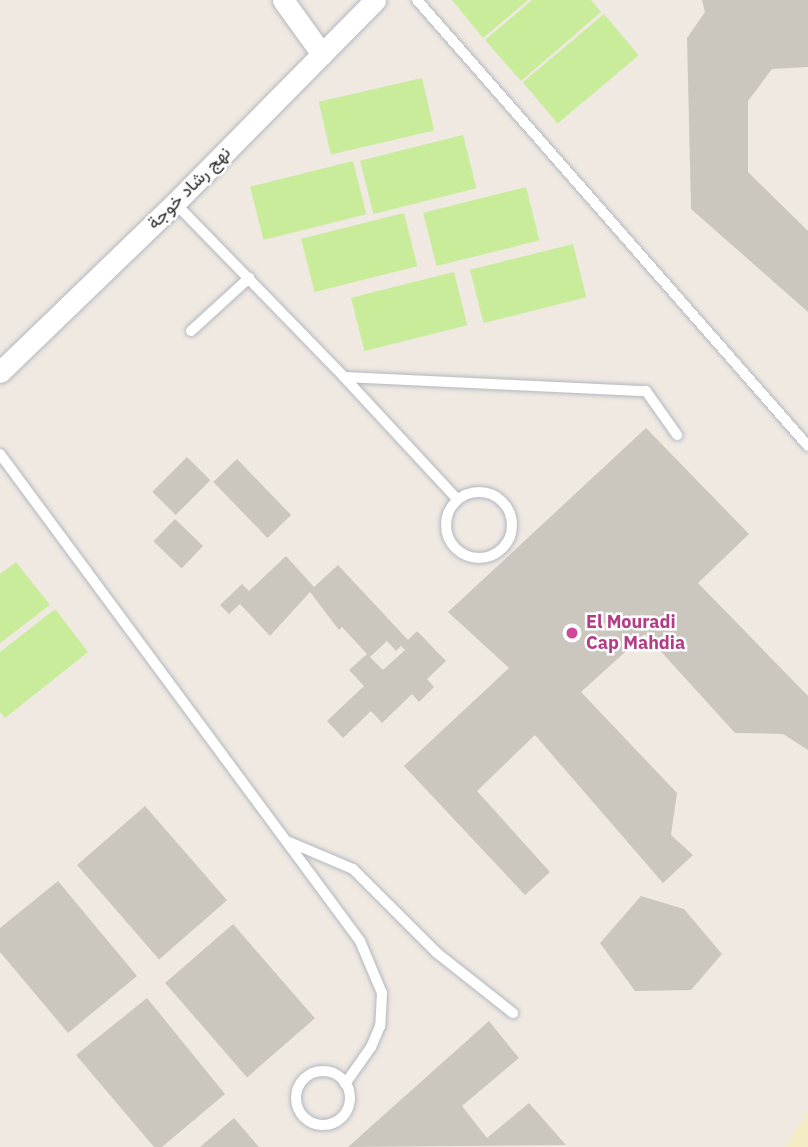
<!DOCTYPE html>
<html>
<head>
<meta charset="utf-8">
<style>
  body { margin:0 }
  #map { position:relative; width:808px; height:1147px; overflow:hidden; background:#efe9e1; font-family:"IBM Plex Sans",Vazirmatn,sans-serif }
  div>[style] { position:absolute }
  .sand>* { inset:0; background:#f3ecc5 }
  .pitch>* { inset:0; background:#c9ec9a; transform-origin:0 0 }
  .building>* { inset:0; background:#cbc7bf; transform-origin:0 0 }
  .roads { filter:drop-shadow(0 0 2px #b4b7c1) drop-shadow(0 0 2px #b4b7c1) }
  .service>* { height:10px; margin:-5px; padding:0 5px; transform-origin:5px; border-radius:5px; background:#fff }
  .service>.ring { margin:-5px; padding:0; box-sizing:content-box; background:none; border:10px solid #fff; border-radius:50% }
  .minor>* { height:21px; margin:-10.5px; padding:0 10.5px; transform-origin:10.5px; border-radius:10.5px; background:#fff }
  .dots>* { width:19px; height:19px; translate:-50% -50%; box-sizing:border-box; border:4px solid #fff; border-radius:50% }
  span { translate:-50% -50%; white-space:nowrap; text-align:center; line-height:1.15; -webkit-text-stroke:5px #fff; paint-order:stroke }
  .street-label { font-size:18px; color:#2e2e2e }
  .hotel-label { font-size:18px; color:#b23c85; font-weight:700 }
  .left { translate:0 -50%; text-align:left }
</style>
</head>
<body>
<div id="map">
  <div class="sand">
    <i style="clip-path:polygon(808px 1111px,808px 1147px,785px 1147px)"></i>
  </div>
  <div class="pitch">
    <i style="clip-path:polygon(452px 0,528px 0,483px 38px)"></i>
    <i style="clip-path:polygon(532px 0,591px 0,601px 12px,521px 81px,485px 40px)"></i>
    <i style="left:604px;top:14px;width:54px;height:106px;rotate:50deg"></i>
    <i style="left:422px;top:78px;width:54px;height:106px;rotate:77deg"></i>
    <i style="left:463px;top:135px;width:55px;height:106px;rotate:76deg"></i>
    <i style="left:353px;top:161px;width:55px;height:106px;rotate:76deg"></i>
    <i style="left:526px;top:187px;width:55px;height:106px;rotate:76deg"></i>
    <i style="left:404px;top:213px;width:55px;height:106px;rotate:76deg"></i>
    <i style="left:573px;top:244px;width:55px;height:106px;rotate:76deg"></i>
    <i style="left:454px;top:272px;width:55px;height:106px;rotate:76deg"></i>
    <i style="clip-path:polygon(16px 562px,50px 605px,0 643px,0 574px)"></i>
    <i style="clip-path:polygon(55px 609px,88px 652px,5px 718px,0 712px,0 652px)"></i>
  </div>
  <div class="building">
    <i style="clip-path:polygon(702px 0,808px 0,808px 67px,772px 69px,748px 101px,748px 172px,808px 231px,808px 312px,691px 209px,687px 38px,705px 12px)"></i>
    <i style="clip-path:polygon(646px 428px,749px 534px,698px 583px,808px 696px,808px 750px,783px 734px,735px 733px,645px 634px,581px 692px,677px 793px,671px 835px,693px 855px,663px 883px,535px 735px,477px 791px,550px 872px,525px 895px,404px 766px,509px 668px,448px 612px)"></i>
    <i style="left:187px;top:457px;width:33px;height:49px;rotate:45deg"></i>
    <i style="left:237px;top:459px;width:78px;height:33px;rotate:46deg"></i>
    <i style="left:175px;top:519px;width:39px;height:31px;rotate:44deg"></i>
    <i style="clip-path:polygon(evenodd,286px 556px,314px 587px,338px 565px,408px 640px,417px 631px,446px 661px,427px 679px,434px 687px,419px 702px,412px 694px,382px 723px,371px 711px,343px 738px,327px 721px,364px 686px,349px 670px,367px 654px,342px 627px,339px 630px,310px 592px,270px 636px,240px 604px,229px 614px,220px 605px,242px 584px,249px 591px,286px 556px,387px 641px,396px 651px,401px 646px,405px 650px,383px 670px,370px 657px,387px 641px)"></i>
    <i style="left:145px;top:806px;width:125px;height:90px;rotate:49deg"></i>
    <i style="clip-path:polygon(58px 881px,137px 976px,68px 1033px,0 952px,0 928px)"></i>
    <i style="clip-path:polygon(641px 896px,684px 909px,722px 954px,691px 990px,635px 991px,600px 943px)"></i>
    <i style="left:233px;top:924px;width:125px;height:90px;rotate:49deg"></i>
    <i style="clip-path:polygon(147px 998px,225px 1094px,162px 1147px,154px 1147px,76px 1055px)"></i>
    <i style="clip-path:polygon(489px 1021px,519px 1058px,462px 1106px,487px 1138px,529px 1103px,566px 1145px,348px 1147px)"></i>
    <i style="clip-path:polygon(234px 1118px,259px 1147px,200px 1147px)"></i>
  </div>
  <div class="roads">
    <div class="service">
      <i style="left:417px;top:0;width:593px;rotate:48.76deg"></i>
      <i style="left:175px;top:203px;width:243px;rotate:45.8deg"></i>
      <i style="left:344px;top:377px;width:166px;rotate:47.2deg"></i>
      <i style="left:191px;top:331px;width:79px;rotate:-42.4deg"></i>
      <i style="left:344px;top:377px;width:302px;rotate:2.7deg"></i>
      <i style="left:646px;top:391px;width:54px;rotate:54.8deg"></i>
      <i style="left:0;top:454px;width:606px;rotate:53.53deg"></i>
      <i style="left:360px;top:941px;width:56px;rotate:67.1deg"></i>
      <i style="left:382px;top:993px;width:33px;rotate:93deg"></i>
      <i style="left:380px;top:1026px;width:23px;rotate:113deg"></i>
      <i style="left:371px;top:1047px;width:45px;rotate:125.1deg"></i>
      <i class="ring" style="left:446px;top:492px;width:56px;height:56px"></i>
      <i style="left:287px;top:841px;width:72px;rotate:23deg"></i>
      <i style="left:353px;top:869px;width:119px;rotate:45deg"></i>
      <i style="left:437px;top:953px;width:97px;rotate:38.3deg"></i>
      <i class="ring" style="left:296px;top:1071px;width:44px;height:44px"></i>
    </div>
    <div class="minor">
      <i style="left:283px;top:0;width:67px;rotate:54.2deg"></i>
      <i style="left:0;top:372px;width:243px;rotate:-44deg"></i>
      <i style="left:175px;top:203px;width:285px;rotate:-45.4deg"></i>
    </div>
  </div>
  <div class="dots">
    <i style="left:572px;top:633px;background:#d1479c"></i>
  </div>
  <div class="street-label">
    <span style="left:189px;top:188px;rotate:-45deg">نهج رشاد خوجة</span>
  </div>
  <div class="hotel-label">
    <span class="left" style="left:586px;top:633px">El Mouradi<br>Cap Mahdia</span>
  </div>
</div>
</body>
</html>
